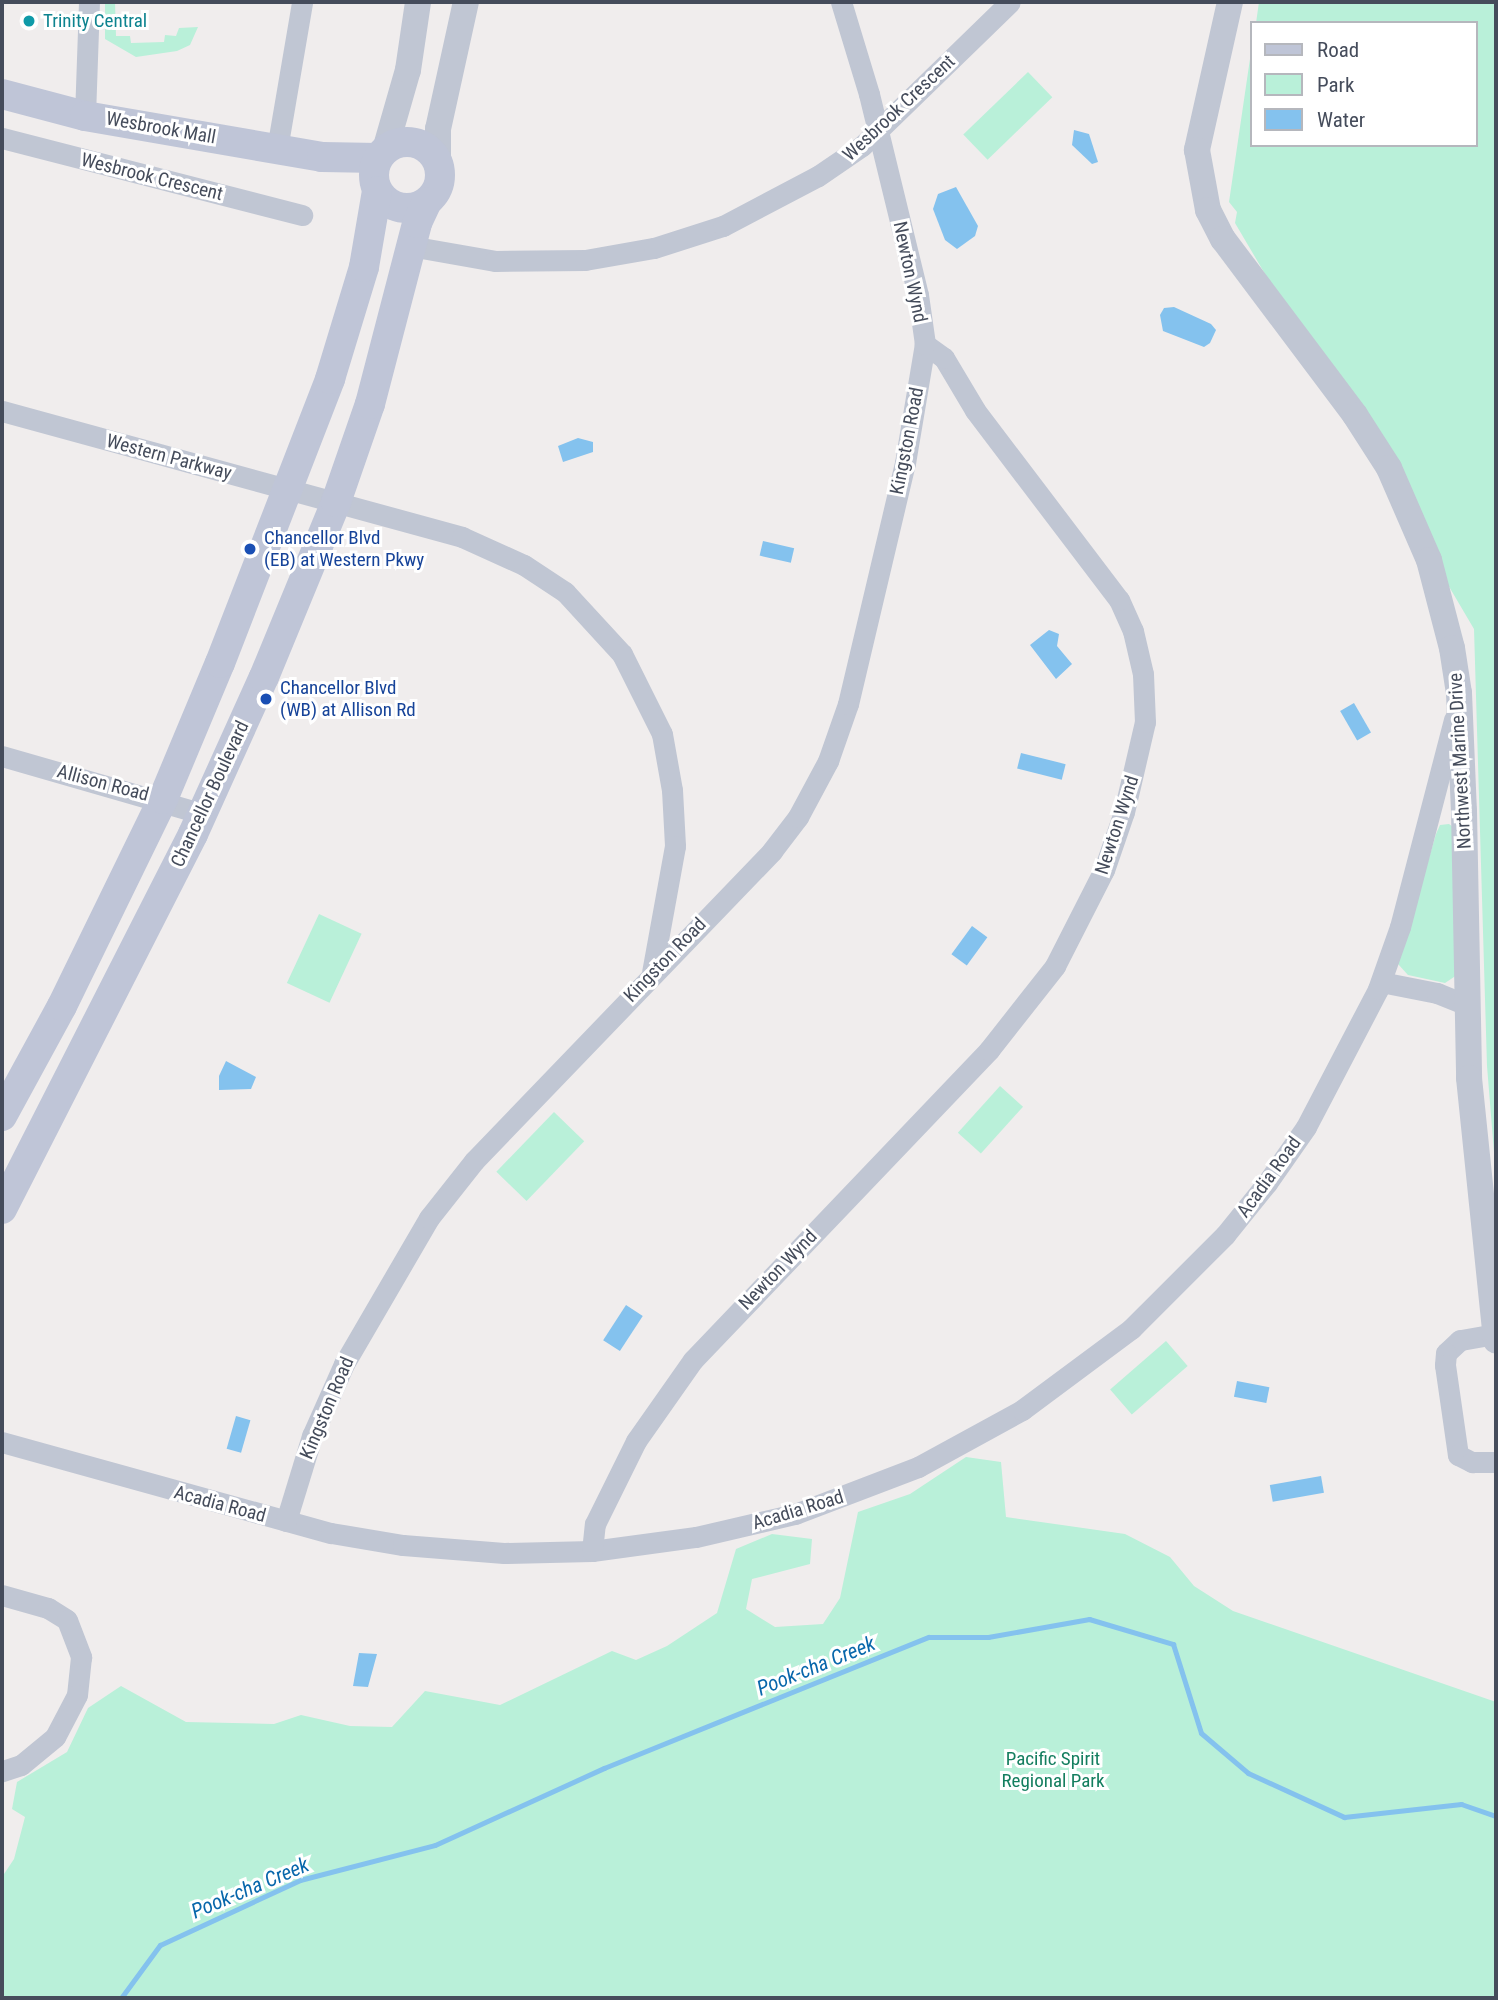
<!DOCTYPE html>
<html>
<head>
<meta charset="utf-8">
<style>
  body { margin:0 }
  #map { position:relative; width:1498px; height:2000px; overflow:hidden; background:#f0eded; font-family:"Roboto Condensed",sans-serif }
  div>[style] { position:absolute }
  .green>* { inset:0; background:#b9f0d9; transform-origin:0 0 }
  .water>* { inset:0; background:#84c2ee; transform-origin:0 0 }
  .stream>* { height:5px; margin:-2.5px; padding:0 2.5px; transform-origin:2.5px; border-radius:2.5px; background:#84c2ee }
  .minor>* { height:21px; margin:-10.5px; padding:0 10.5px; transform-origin:10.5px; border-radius:10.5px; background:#c0c6d3 }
  .tertiary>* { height:26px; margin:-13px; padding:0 13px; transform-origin:13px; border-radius:13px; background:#c0c6d3 }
  .secondary>* { height:30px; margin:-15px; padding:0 15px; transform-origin:15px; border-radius:15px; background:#bfc5d7 }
  .secondary>.ring { margin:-15px; padding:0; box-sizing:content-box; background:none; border:30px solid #bfc5d7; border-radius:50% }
  .dots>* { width:19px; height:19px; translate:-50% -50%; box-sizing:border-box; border:4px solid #fff; border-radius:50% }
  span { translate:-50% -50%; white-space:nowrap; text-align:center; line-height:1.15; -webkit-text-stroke:6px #fff; paint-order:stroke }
  .culture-label { font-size:19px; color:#0d838f }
  .left { translate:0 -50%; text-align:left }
  .street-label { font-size:19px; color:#454c5b }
  .transit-label { font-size:19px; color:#164399 }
  .park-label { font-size:19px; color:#147e5f }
  .water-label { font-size:21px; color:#0867ab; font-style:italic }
  .frame { position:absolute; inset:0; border:4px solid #454c5b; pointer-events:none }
  .legend { position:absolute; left:1250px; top:21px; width:228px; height:126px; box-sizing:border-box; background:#fff; border:2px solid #b5b7bd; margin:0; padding:9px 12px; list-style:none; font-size:21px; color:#454c5b }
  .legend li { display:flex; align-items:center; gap:14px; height:35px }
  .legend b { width:35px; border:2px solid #b5b7bd }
</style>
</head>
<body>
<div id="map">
  <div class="green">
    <i style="clip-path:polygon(105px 2px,115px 2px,116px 36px,130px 36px,131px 43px,164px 42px,165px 35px,176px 36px,179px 28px,198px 27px,190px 45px,177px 51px,136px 57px,105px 39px)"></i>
    <i style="clip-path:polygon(1259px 2px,1496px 2px,1496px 1177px,1487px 1066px,1474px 629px,1235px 223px,1237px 212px,1229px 202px,1251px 52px,1251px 145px,1475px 145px,1475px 23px,1256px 23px)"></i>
    <i style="left:1028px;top:72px;width:35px;height:90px;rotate:46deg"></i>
    <i style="clip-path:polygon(1449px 824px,1453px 827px,1457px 975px,1445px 983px,1408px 975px,1398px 964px,1436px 834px,1440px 825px)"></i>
    <i style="left:319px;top:914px;width:47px;height:76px;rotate:25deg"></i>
    <i style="left:1000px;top:1086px;width:31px;height:63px;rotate:42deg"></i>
    <i style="left:554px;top:1112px;width:42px;height:83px;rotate:44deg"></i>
    <i style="left:1166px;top:1341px;width:33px;height:74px;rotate:49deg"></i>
    <i style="clip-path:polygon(966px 1457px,1001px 1462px,1006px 1517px,1125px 1534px,1170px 1557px,1194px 1586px,1233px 1611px,1496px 1702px,1496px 1998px,2px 1998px,2px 1877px,14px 1859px,25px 1817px,12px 1809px,17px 1782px,67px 1752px,88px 1708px,121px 1686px,186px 1722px,274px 1724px,301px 1715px,350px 1726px,392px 1727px,425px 1691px,500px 1705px,612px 1651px,636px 1660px,667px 1646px,717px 1613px,736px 1549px,772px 1534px,812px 1539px,810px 1564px,752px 1579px,746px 1609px,775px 1627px,823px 1624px,840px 1598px,858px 1512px,910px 1494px)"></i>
  </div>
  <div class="water">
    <i style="clip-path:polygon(1074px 130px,1089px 134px,1098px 162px,1092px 164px,1072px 145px)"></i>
    <i style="clip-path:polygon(956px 187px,978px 226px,975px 236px,957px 249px,945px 240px,933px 209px,938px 194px)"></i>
    <i style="clip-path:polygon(1174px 307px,1211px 324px,1216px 330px,1210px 343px,1204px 347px,1163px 331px,1160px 315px,1164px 308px)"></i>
    <i style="clip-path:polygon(578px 438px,593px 442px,593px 452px,563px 462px,558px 446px)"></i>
    <i style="left:763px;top:541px;width:32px;height:15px;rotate:13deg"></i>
    <i style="clip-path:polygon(1049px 630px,1059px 634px,1057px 646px,1072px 664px,1056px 679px,1030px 645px)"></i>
    <i style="left:1354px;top:703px;width:34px;height:16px;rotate:60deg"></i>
    <i style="left:1021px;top:753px;width:46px;height:16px;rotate:14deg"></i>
    <i style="left:972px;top:926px;width:19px;height:35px;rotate:36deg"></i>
    <i style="clip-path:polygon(226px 1061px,256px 1077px,251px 1089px,219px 1090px,219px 1076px)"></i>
    <i style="left:626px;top:1305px;width:20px;height:42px;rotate:33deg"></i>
    <i style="left:1237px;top:1381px;width:33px;height:16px;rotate:11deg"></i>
    <i style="left:236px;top:1416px;width:15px;height:34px;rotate:16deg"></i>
    <i style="left:1321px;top:1476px;width:17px;height:52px;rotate:80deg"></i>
    <i style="clip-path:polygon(359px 1653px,377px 1654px,368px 1687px,353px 1686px)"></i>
  </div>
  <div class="stream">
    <i style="left:121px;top:1998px;width:66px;rotate:-53.7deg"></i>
    <i style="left:160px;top:1945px;width:154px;rotate:-24.9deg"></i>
    <i style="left:300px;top:1880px;width:139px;rotate:-14.5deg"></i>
    <i style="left:435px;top:1845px;width:186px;rotate:-24.5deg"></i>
    <i style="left:604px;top:1768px;width:350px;rotate:-22deg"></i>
    <i style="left:929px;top:1637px;width:59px"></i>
    <i style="left:988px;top:1637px;width:103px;rotate:-10.1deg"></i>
    <i style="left:1089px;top:1619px;width:88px;rotate:16.6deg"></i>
    <i style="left:1173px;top:1644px;width:93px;rotate:72.5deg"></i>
    <i style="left:1201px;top:1733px;width:62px;rotate:40.4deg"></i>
    <i style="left:1248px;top:1773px;width:106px;rotate:24.6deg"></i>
    <i style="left:1344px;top:1817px;width:118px;rotate:-6.3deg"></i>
    <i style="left:1461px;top:1804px;width:37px;rotate:19deg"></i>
  </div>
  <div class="minor">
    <i style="left:85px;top:116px;width:114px;rotate:-88deg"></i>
    <i style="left:2px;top:138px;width:310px;rotate:14.4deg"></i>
    <i style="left:277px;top:149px;width:149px;rotate:-80.3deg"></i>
    <i style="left:410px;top:246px;width:86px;rotate:10deg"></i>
    <i style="left:495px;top:261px;width:90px;rotate:-0.6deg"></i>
    <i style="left:585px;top:260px;width:70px;rotate:-9.9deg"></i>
    <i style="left:654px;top:248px;width:72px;rotate:-17.7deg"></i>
    <i style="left:723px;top:226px;width:107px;rotate:-27.8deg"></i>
    <i style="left:818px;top:176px;width:53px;rotate:-34.3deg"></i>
    <i style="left:862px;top:146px;width:206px;rotate:-44.2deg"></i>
    <i style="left:2px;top:411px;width:477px;rotate:15.3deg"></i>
    <i style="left:462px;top:537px;width:68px;rotate:24.3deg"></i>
    <i style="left:524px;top:565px;width:49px;rotate:33.4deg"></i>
    <i style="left:565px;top:592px;width:84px;rotate:47.4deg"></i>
    <i style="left:622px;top:654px;width:89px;rotate:63.4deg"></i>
    <i style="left:662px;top:734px;width:57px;rotate:79.9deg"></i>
    <i style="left:672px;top:790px;width:56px;rotate:86.9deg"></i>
    <i style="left:675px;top:846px;width:128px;rotate:100.3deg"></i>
    <i style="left:2px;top:756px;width:209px;rotate:16.1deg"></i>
    <i style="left:1381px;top:982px;width:57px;rotate:11.1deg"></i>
    <i style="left:1437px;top:993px;width:31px;rotate:22deg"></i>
    <i style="left:1495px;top:1334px;width:36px;rotate:170deg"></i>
    <i style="left:1460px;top:1340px;width:19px;rotate:137deg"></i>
    <i style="left:1446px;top:1353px;width:12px;rotate:95deg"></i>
    <i style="left:1445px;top:1365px;width:91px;rotate:81.8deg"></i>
    <i style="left:1458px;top:1455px;width:16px;rotate:27deg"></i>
    <i style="left:1472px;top:1462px;width:24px"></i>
    <i style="left:2px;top:1442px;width:341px;rotate:15.5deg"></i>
    <i style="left:331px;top:1533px;width:73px;rotate:9.5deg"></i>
    <i style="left:403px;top:1545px;width:101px;rotate:4.5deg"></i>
    <i style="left:504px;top:1553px;width:88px;rotate:-1.3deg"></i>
    <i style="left:592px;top:1551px;width:105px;rotate:-7.7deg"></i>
    <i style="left:696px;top:1537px;width:102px;rotate:-13.1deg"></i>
    <i style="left:795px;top:1514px;width:132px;rotate:-20.9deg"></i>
    <i style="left:918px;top:1467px;width:119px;rotate:-28.7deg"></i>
    <i style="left:1022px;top:1410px;width:136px;rotate:-36.6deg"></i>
    <i style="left:1131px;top:1329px;width:133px;rotate:-45deg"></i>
    <i style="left:1225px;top:1235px;width:67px;rotate:-51.1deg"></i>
    <i style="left:1267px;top:1183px;width:68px;rotate:-55.1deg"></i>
    <i style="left:1306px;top:1127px;width:156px;rotate:-62.4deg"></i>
    <i style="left:1378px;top:989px;width:66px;rotate:-70.5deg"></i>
    <i style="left:1400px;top:927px;width:215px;rotate:-75.4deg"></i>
    <i style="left:286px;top:1521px;width:89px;rotate:-73deg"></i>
    <i style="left:312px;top:1436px;width:79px;rotate:-66deg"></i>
    <i style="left:344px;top:1364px;width:169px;rotate:-59.8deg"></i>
    <i style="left:429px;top:1218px;width:73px;rotate:-51.7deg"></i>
    <i style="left:474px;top:1161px;width:430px;rotate:-46.1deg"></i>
    <i style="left:772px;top:851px;width:43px;rotate:-52.6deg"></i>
    <i style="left:798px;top:817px;width:64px;rotate:-61.8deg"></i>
    <i style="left:828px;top:761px;width:60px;rotate:-70.7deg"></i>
    <i style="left:848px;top:704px;width:248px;rotate:-76.7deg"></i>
    <i style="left:905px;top:463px;width:121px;rotate:-80.5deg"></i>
    <i style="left:592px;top:1551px;width:27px;rotate:-84deg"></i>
    <i style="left:595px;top:1524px;width:93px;rotate:-63.7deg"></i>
    <i style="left:636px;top:1441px;width:99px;rotate:-54.9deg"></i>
    <i style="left:693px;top:1360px;width:429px;rotate:-46.3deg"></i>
    <i style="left:989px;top:1050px;width:107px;rotate:-51.8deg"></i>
    <i style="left:1055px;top:966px;width:108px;rotate:-63deg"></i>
    <i style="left:1104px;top:870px;width:61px;rotate:-71deg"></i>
    <i style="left:1124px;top:812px;width:92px;rotate:-76.9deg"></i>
    <i style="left:1145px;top:722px;width:48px;rotate:-92.4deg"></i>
    <i style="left:1143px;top:674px;width:44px;rotate:-103.1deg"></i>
    <i style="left:1133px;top:631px;width:34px;rotate:-114deg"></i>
    <i style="left:1119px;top:600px;width:238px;rotate:-127.2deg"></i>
    <i style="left:975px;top:410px;width:61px;rotate:-120.8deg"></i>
    <i style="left:944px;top:358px;width:24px;rotate:-144deg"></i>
    <i style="left:925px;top:344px;width:49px;rotate:-98.1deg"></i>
    <i style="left:918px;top:295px;width:207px;rotate:-103.7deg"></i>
    <i style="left:869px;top:94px;width:96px;rotate:-106.9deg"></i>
    <i style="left:2px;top:1595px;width:48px;rotate:15.8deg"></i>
    <i style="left:48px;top:1608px;width:22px;rotate:32deg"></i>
    <i style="left:67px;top:1620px;width:40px;rotate:69deg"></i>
    <i style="left:81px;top:1657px;width:38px;rotate:96deg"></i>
    <i style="left:77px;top:1695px;width:47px;rotate:117.6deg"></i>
    <i style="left:55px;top:1737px;width:44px;rotate:140.5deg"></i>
    <i style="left:21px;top:1765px;width:20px;rotate:162deg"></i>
  </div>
  <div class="tertiary">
    <i style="left:1230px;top:2px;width:152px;rotate:102.6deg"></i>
    <i style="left:1197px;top:150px;width:61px;rotate:79.6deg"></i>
    <i style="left:1208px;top:210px;width:33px;rotate:63deg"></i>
    <i style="left:1223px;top:239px;width:220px;rotate:53.1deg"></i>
    <i style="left:1355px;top:415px;width:63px;rotate:57.3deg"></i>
    <i style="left:1389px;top:468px;width:100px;rotate:66.5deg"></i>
    <i style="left:1429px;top:560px;width:91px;rotate:75.4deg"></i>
    <i style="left:1452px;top:648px;width:46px;rotate:81.2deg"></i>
    <i style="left:1459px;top:693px;width:118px;rotate:87.6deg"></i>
    <i style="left:1464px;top:811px;width:267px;rotate:88.9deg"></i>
    <i style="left:1469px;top:1078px;width:264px;rotate:84.1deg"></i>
    <i style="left:385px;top:150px;width:83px;rotate:-74deg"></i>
    <i style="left:408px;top:70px;width:69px;rotate:-81.6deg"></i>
    <i style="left:438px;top:162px;width:33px;rotate:-90deg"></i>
    <i style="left:438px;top:129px;width:130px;rotate:-77.6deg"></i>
  </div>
  <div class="secondary">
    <i style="left:2px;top:94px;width:86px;rotate:14.8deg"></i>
    <i style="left:85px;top:116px;width:241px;rotate:9.8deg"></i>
    <i style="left:322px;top:157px;width:56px;rotate:1deg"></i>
    <i class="ring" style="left:374px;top:142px;width:36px;height:36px"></i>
    <i style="left:2px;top:1116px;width:125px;rotate:-61.4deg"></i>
    <i style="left:62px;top:1006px;width:230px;rotate:-64deg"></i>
    <i style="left:163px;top:799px;width:147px;rotate:-67.3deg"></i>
    <i style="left:220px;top:663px;width:305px;rotate:-68.8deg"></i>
    <i style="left:330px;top:379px;width:117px;rotate:-73.1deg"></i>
    <i style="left:364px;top:267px;width:77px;rotate:-80.3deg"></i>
    <i style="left:2px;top:1209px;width:421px;rotate:-63deg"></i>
    <i style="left:193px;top:834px;width:172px;rotate:-65.7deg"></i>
    <i style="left:264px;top:677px;width:189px;rotate:-67.6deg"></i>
    <i style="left:336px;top:502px;width:104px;rotate:-70.9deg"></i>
    <i style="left:370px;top:404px;width:187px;rotate:-75.4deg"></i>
    <i style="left:417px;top:223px;width:23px;rotate:-65deg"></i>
  </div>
  <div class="dots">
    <i style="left:29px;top:21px;background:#0f9aa8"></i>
    <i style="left:250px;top:549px;background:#1a4fb4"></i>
    <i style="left:266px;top:699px;background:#1a4fb4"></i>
  </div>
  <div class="culture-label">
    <span class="left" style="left:43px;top:21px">Trinity Central</span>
  </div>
  <div class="street-label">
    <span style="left:899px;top:108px;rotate:-43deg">Wesbrook Crescent</span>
    <span style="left:161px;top:128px;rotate:10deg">Wesbrook Mall</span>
    <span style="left:152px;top:177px;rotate:14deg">Wesbrook Crescent</span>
    <span style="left:910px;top:272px;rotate:78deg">Newton Wynd</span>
    <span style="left:907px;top:441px;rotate:-79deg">Kingston Road</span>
    <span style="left:169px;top:457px;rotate:15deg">Western Parkway</span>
    <span style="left:1460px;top:761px;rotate:-93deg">Northwest Marine Drive</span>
    <span style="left:103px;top:783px;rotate:15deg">Allison Road</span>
    <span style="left:210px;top:794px;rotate:-65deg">Chancellor Boulevard</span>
    <span style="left:1117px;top:825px;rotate:-72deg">Newton Wynd</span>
    <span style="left:665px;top:960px;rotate:-46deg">Kingston Road</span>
    <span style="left:1269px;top:1177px;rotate:-54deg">Acadia Road</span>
    <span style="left:778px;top:1270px;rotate:-46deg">Newton Wynd</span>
    <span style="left:327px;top:1408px;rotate:-67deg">Kingston Road</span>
    <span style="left:220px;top:1504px;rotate:15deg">Acadia Road</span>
    <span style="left:798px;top:1510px;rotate:-17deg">Acadia Road</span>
  </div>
  <div class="transit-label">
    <span class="left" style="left:264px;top:549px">Chancellor Blvd<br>(EB) at Western Pkwy</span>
    <span class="left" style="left:280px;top:699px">Chancellor Blvd<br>(WB) at Allison Rd</span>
  </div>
  <div class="park-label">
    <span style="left:1053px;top:1770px">Pacific Spirit<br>Regional Park</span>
  </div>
  <div class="water-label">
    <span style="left:816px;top:1666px;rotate:-22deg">Pook-cha Creek</span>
    <span style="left:250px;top:1888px;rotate:-23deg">Pook-cha Creek</span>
  </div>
  <div class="frame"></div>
  <ul class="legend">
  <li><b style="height:9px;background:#bfc5d7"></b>Road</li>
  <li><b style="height:19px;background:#b9f0d9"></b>Park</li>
  <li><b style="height:19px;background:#84c2ee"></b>Water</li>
  </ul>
</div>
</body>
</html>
